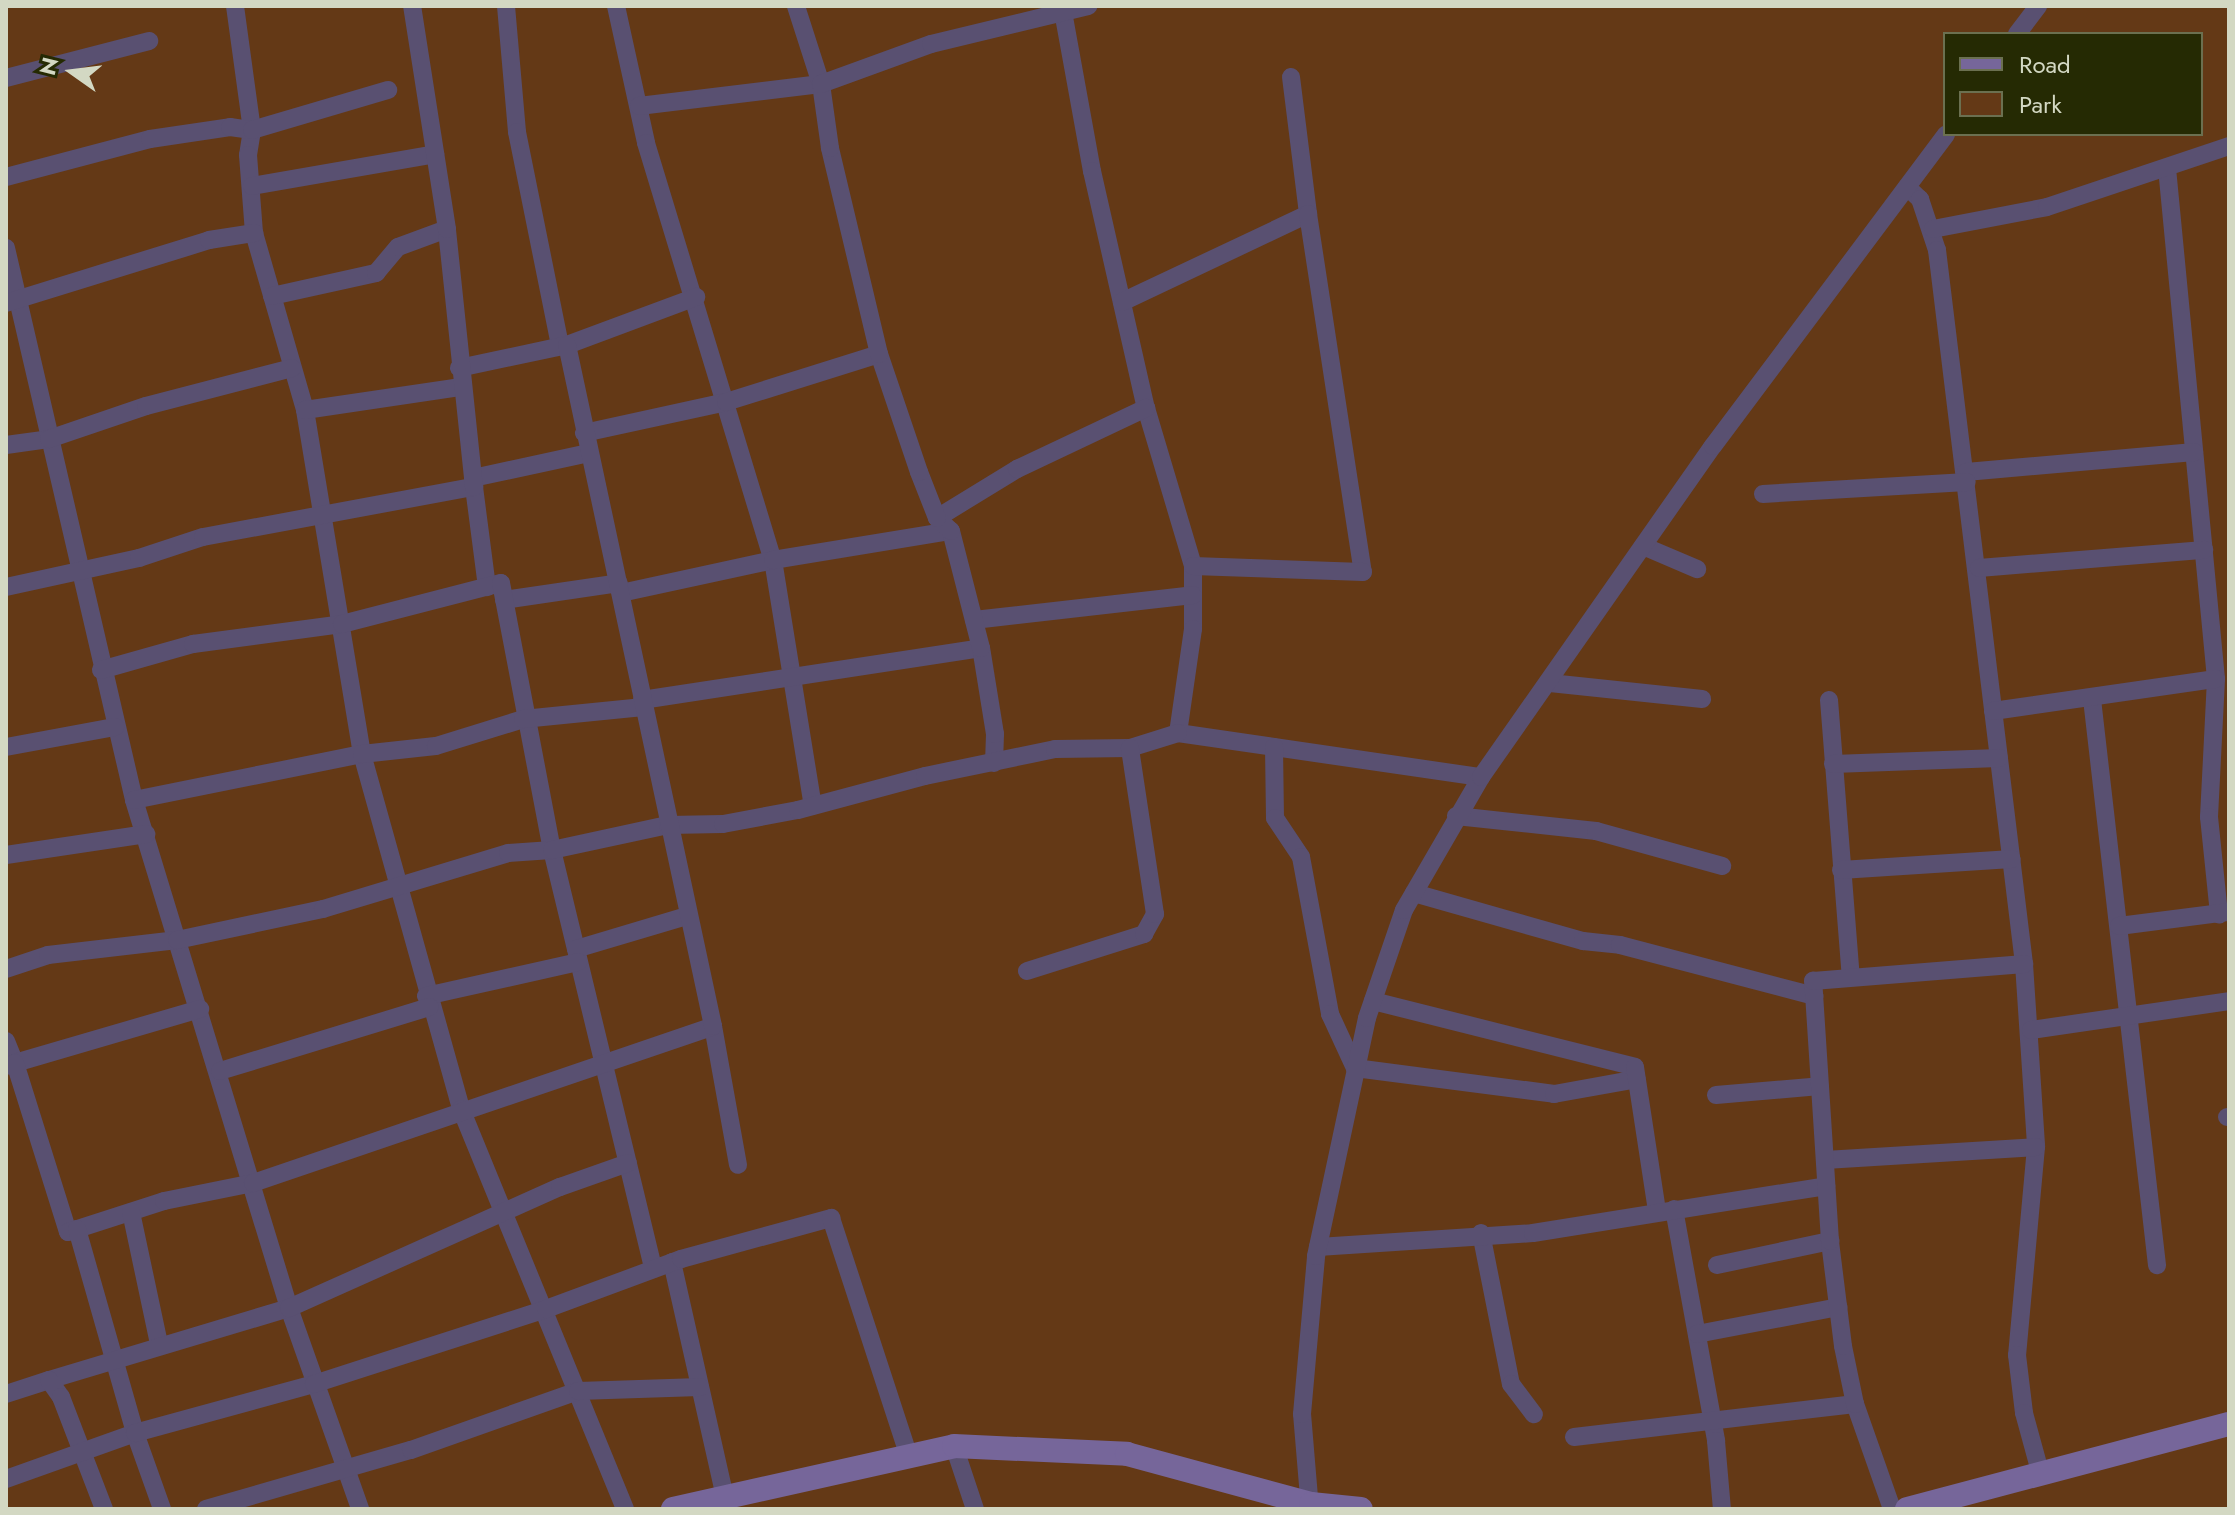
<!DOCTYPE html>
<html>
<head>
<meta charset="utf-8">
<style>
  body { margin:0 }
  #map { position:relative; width:2235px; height:1515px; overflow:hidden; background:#252a03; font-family:Jost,sans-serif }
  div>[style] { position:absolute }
  .green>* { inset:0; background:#643916 }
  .street>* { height:18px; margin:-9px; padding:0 9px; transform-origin:9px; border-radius:9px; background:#595071 }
  .secondary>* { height:24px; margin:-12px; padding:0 12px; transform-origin:12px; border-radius:12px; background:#76669a }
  span { translate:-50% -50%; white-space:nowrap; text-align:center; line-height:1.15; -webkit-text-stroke:7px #252a03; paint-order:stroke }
  .frame { position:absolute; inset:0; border:8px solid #d3d8c3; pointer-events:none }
  .legend { position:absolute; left:1943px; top:32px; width:260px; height:104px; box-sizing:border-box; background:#252a03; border:2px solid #6b7050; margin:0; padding:10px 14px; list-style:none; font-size:24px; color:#d3d8c3 }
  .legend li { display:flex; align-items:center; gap:16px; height:40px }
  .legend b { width:40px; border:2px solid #6b7050 }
  .north { position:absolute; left:32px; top:32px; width:80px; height:80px; -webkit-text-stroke:6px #252a03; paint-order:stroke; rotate:284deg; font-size:22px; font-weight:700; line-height:32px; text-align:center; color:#d3d8c3 }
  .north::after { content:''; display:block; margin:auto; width:28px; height:36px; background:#d3d8c3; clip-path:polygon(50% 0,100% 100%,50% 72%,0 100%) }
</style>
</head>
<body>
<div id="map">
  <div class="green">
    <i style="clip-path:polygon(evenodd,6px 6px,2229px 6px,2229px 1509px,6px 1509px,6px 6px,1945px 34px,2201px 34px,2201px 134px,1945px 134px,1945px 34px)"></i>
  </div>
  <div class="street">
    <i style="left:235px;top:6px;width:125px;rotate:82.2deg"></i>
    <i style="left:252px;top:130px;width:25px;rotate:99deg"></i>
    <i style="left:248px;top:155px;width:78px;rotate:85.6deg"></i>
    <i style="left:254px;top:233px;width:184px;rotate:73.9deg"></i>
    <i style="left:305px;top:410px;width:349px;rotate:80.6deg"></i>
    <i style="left:362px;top:754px;width:369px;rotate:74.4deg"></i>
    <i style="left:461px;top:1109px;width:432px;rotate:67.7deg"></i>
    <i style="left:506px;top:6px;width:126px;rotate:85deg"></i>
    <i style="left:517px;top:132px;width:218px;rotate:78.6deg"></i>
    <i style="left:616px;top:6px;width:140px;rotate:77.6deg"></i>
    <i style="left:646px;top:143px;width:436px;rotate:73.1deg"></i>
    <i style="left:773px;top:560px;width:249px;rotate:80.8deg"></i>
    <i style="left:1062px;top:6px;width:168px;rotate:79.7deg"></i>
    <i style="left:1092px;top:171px;width:243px;rotate:77.2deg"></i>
    <i style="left:1146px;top:408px;width:165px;rotate:73.4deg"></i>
    <i style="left:1193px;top:566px;width:63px;rotate:90deg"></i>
    <i style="left:1193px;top:629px;width:105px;rotate:98.2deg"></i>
    <i style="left:1178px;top:733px;width:306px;rotate:8.3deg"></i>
    <i style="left:2017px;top:34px;width:35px;rotate:-53deg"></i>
    <i style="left:1291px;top:77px;width:138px;rotate:82.9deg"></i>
    <i style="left:6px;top:78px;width:148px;rotate:-14.5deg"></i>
    <i style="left:639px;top:106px;width:183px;rotate:-6.9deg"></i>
    <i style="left:821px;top:84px;width:82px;rotate:-107.8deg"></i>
    <i style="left:2167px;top:168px;width:513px;rotate:84.52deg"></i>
    <i style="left:2216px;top:679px;width:138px;rotate:92.9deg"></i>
    <i style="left:2209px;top:817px;width:98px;rotate:84.1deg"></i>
    <i style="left:6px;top:177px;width:149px;rotate:-14.8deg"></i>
    <i style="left:150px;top:139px;width:81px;rotate:-8.5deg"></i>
    <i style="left:230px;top:127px;width:22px;rotate:8deg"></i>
    <i style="left:252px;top:130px;width:142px;rotate:-16.4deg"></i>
    <i style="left:252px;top:186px;width:186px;rotate:-9.9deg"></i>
    <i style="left:1907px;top:187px;width:18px;rotate:43deg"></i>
    <i style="left:1920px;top:199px;width:54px;rotate:71.6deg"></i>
    <i style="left:1937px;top:250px;width:719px;rotate:83.05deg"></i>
    <i style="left:2024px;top:964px;width:183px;rotate:86.2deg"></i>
    <i style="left:2036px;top:1147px;width:209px;rotate:95.2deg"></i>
    <i style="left:2017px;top:1355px;width:58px;rotate:83.1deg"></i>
    <i style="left:2024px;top:1413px;width:64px;rotate:74.7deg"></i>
    <i style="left:1933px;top:229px;width:116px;rotate:-10.9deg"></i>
    <i style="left:2047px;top:207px;width:192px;rotate:-18.5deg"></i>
    <i style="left:6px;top:248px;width:567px;rotate:76.94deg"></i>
    <i style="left:134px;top:800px;width:531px;rotate:73.03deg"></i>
    <i style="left:289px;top:1308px;width:213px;rotate:70.5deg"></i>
    <i style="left:272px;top:296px;width:107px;rotate:-12.5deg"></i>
    <i style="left:376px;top:273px;width:34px;rotate:-50deg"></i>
    <i style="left:398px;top:247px;width:52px;rotate:-20.2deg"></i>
    <i style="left:1122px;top:302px;width:206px;rotate:-25.3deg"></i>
    <i style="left:1308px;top:214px;width:362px;rotate:81.3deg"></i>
    <i style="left:1363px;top:572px;width:170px;rotate:-178deg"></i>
    <i style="left:6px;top:303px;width:213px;rotate:-17.2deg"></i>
    <i style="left:209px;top:240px;width:46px;rotate:-8.8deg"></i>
    <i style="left:459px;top:368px;width:110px;rotate:-12deg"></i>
    <i style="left:567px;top:345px;width:138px;rotate:-20.4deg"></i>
    <i style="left:305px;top:410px;width:158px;rotate:-8.4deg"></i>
    <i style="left:584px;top:433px;width:145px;rotate:-12.3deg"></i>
    <i style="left:726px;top:402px;width:160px;rotate:-17.4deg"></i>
    <i style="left:6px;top:445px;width:43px;rotate:-7.9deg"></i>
    <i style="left:49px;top:439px;width:102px;rotate:-18.8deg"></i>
    <i style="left:146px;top:406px;width:151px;rotate:-14.6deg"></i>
    <i style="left:1966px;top:472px;width:229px;rotate:-5deg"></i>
    <i style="left:473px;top:478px;width:119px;rotate:-12.2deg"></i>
    <i style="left:474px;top:487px;width:101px;rotate:82.6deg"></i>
    <i style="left:1763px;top:494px;width:204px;rotate:-3.4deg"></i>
    <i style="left:937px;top:518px;width:94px;rotate:-31.5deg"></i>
    <i style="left:1017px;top:469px;width:143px;rotate:-25.3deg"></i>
    <i style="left:1643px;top:546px;width:59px;rotate:23.1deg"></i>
    <i style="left:1979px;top:568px;width:226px;rotate:-4.6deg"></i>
    <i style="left:6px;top:587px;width:136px;rotate:-12.3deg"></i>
    <i style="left:139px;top:558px;width:67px;rotate:-18.2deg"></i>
    <i style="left:203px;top:537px;width:276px;rotate:-10.5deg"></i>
    <i style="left:474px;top:487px;width:259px;rotate:-96deg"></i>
    <i style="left:447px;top:229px;width:226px;rotate:-98.9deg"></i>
    <i style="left:621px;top:593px;width:156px;rotate:-12.2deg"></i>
    <i style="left:773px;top:560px;width:180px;rotate:-9.3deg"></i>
    <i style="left:504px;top:600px;width:116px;rotate:-8.4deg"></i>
    <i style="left:974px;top:620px;width:220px;rotate:-6.5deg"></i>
    <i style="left:101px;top:670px;width:96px;rotate:-15.8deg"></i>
    <i style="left:193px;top:644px;width:150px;rotate:-7.6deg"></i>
    <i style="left:342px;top:624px;width:164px;rotate:-14.5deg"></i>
    <i style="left:501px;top:583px;width:272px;rotate:79.2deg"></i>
    <i style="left:552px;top:850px;width:431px;rotate:76.4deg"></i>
    <i style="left:1550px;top:683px;width:153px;rotate:6deg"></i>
    <i style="left:2092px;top:699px;width:570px;rotate:83.45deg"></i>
    <i style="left:642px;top:700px;width:343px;rotate:-8.7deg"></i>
    <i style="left:1829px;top:700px;width:278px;rotate:85.5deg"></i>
    <i style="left:1993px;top:711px;width:225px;rotate:-8.2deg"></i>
    <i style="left:6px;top:747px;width:111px;rotate:-10.4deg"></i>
    <i style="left:1274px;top:747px;width:71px;rotate:89.2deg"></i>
    <i style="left:1275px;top:818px;width:47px;rotate:56.3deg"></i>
    <i style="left:1301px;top:857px;width:160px;rotate:79.5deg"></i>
    <i style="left:1330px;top:1014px;width:60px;rotate:65.2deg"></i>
    <i style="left:1355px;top:1068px;width:201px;rotate:7.4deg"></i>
    <i style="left:1554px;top:1094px;width:84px;rotate:-10.2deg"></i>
    <i style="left:994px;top:763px;width:29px;rotate:-88deg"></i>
    <i style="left:995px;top:734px;width:87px;rotate:-99.2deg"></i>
    <i style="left:981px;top:648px;width:121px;rotate:-104.4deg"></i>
    <i style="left:951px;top:531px;width:19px;rotate:-137deg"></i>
    <i style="left:937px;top:518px;width:49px;rotate:-111.4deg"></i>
    <i style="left:919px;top:472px;width:125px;rotate:-108.7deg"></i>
    <i style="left:879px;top:354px;width:212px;rotate:-103.4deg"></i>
    <i style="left:830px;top:148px;width:65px;rotate:-98deg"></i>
    <i style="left:821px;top:84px;width:117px;rotate:-20deg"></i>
    <i style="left:931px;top:44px;width:162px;rotate:-13.6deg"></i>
    <i style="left:1833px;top:764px;width:166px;rotate:-2.1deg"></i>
    <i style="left:134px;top:800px;width:233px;rotate:-11.4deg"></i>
    <i style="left:362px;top:754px;width:74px;rotate:-6.2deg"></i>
    <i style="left:436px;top:746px;width:91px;rotate:-17.2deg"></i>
    <i style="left:523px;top:719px;width:121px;rotate:-5.7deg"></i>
    <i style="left:1456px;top:816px;width:141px;rotate:6.1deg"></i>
    <i style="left:1596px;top:831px;width:131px;rotate:15.5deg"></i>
    <i style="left:6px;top:855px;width:142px;rotate:-8.5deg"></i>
    <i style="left:1841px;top:870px;width:171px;rotate:-3.7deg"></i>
    <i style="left:1414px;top:893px;width:176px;rotate:15.9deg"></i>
    <i style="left:1583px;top:941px;width:37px;rotate:6deg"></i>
    <i style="left:1620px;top:945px;width:201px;rotate:14.7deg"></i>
    <i style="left:2119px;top:926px;width:111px;rotate:-7.3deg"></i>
    <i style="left:576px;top:949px;width:116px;rotate:-16.6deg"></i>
    <i style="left:6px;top:969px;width:44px;rotate:-18.4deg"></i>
    <i style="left:48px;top:955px;width:130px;rotate:-6.6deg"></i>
    <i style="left:177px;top:940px;width:149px;rotate:-12deg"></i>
    <i style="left:323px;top:909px;width:193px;rotate:-16.8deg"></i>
    <i style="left:508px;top:853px;width:44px;rotate:-3.9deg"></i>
    <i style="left:552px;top:850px;width:119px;rotate:-12.2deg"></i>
    <i style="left:668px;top:825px;width:55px;rotate:-1deg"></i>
    <i style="left:723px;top:824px;width:76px;rotate:-10.6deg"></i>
    <i style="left:798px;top:810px;width:131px;rotate:-15deg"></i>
    <i style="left:925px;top:776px;width:133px;rotate:-11.7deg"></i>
    <i style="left:1055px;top:749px;width:75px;rotate:-0.8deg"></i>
    <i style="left:1130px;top:748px;width:50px;rotate:-17.4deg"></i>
    <i style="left:1027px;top:971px;width:123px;rotate:-17.5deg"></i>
    <i style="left:1144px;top:934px;width:23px;rotate:-61deg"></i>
    <i style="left:1155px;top:914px;width:168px;rotate:-98.6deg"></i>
    <i style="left:426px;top:996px;width:156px;rotate:-12.6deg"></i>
    <i style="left:1373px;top:1001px;width:270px;rotate:14.1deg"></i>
    <i style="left:1635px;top:1067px;width:146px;rotate:81.3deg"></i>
    <i style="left:713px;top:1026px;width:141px;rotate:79.8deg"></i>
    <i style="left:2031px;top:1030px;width:200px;rotate:-8.3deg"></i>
    <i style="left:6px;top:1041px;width:24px;rotate:68deg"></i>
    <i style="left:15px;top:1063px;width:193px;rotate:-16.3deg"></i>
    <i style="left:6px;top:1066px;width:9px;rotate:-18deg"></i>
    <i style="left:15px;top:1063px;width:177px;rotate:72.6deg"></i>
    <i style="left:68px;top:1232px;width:101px;rotate:-17.9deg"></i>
    <i style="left:164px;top:1201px;width:91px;rotate:-11.4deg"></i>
    <i style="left:253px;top:1183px;width:486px;rotate:-18.8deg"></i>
    <i style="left:713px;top:1026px;width:696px;rotate:-102.1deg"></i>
    <i style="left:220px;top:1071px;width:219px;rotate:-17deg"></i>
    <i style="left:1716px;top:1095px;width:104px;rotate:-4.9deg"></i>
    <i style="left:2227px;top:1117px;width:2px"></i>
    <i style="left:1825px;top:1160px;width:211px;rotate:-3.5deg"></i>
    <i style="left:1674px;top:1209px;width:236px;rotate:79.7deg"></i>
    <i style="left:1716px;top:1441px;width:68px;rotate:85deg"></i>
    <i style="left:131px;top:1212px;width:135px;rotate:78deg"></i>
    <i style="left:77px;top:1229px;width:212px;rotate:74.1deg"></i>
    <i style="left:135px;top:1433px;width:81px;rotate:70.4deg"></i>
    <i style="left:1481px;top:1233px;width:154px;rotate:78.8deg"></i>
    <i style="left:1511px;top:1384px;width:38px;rotate:53deg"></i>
    <i style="left:1318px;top:1247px;width:215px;rotate:-3.7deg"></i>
    <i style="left:1533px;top:1233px;width:297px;rotate:-9.1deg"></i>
    <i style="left:672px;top:1262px;width:241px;rotate:77.3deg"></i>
    <i style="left:1717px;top:1265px;width:116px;rotate:-12deg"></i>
    <i style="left:1697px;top:1334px;width:144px;rotate:-10.8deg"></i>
    <i style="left:49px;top:1380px;width:251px;rotate:-16.7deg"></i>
    <i style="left:289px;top:1308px;width:297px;rotate:-24.1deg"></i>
    <i style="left:560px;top:1187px;width:72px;rotate:-19.4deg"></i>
    <i style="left:6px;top:1394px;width:45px;rotate:-18deg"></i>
    <i style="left:49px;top:1380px;width:21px;rotate:55deg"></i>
    <i style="left:61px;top:1397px;width:120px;rotate:69deg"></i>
    <i style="left:1574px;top:1437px;width:283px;rotate:-6.7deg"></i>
    <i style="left:954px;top:1446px;width:66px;rotate:71.6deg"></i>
    <i style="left:6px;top:1479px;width:137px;rotate:-19.6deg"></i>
    <i style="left:135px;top:1433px;width:186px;rotate:-15.3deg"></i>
    <i style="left:314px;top:1384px;width:244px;rotate:-17.9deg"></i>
    <i style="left:546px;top:1309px;width:144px;rotate:-20.3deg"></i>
    <i style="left:681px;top:1259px;width:156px;rotate:-15.3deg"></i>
    <i style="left:831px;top:1218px;width:250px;rotate:71.9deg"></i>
    <i style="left:206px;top:1509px;width:213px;rotate:-16.1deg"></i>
    <i style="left:411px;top:1450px;width:177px;rotate:-19.5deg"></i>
    <i style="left:578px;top:1391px;width:122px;rotate:-1.9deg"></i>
    <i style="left:1310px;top:1509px;width:95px;rotate:-94.8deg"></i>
    <i style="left:1302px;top:1414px;width:159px;rotate:-84.9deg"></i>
    <i style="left:1316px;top:1256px;width:243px;rotate:-77.9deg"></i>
    <i style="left:1367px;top:1018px;width:114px;rotate:-71.1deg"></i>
    <i style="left:1404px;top:910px;width:154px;rotate:-59.9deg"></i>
    <i style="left:1481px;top:777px;width:404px;rotate:-55deg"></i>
    <i style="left:1713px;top:446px;width:389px;rotate:-53.2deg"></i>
    <i style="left:1892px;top:1509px;width:111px;rotate:-109.4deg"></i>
    <i style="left:1855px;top:1404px;width:59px;rotate:-101.7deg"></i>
    <i style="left:1843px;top:1346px;width:106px;rotate:-97.1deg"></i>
    <i style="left:1830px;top:1241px;width:261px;rotate:-93.7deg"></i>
    <i style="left:1813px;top:981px;width:212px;rotate:-4.6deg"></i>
  </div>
  <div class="secondary">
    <i style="left:673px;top:1509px;width:288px;rotate:-12.6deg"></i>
    <i style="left:954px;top:1446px;width:173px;rotate:2.6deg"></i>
    <i style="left:1127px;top:1454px;width:191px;rotate:15.2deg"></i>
    <i style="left:1311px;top:1504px;width:50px;rotate:5.7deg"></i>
    <i style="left:1907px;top:1509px;width:333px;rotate:-14.8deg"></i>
  </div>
  <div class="frame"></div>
  <ul class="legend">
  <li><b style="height:10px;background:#76669a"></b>Road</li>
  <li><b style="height:22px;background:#643916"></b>Park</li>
  </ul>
  <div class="north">N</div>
</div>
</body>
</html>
